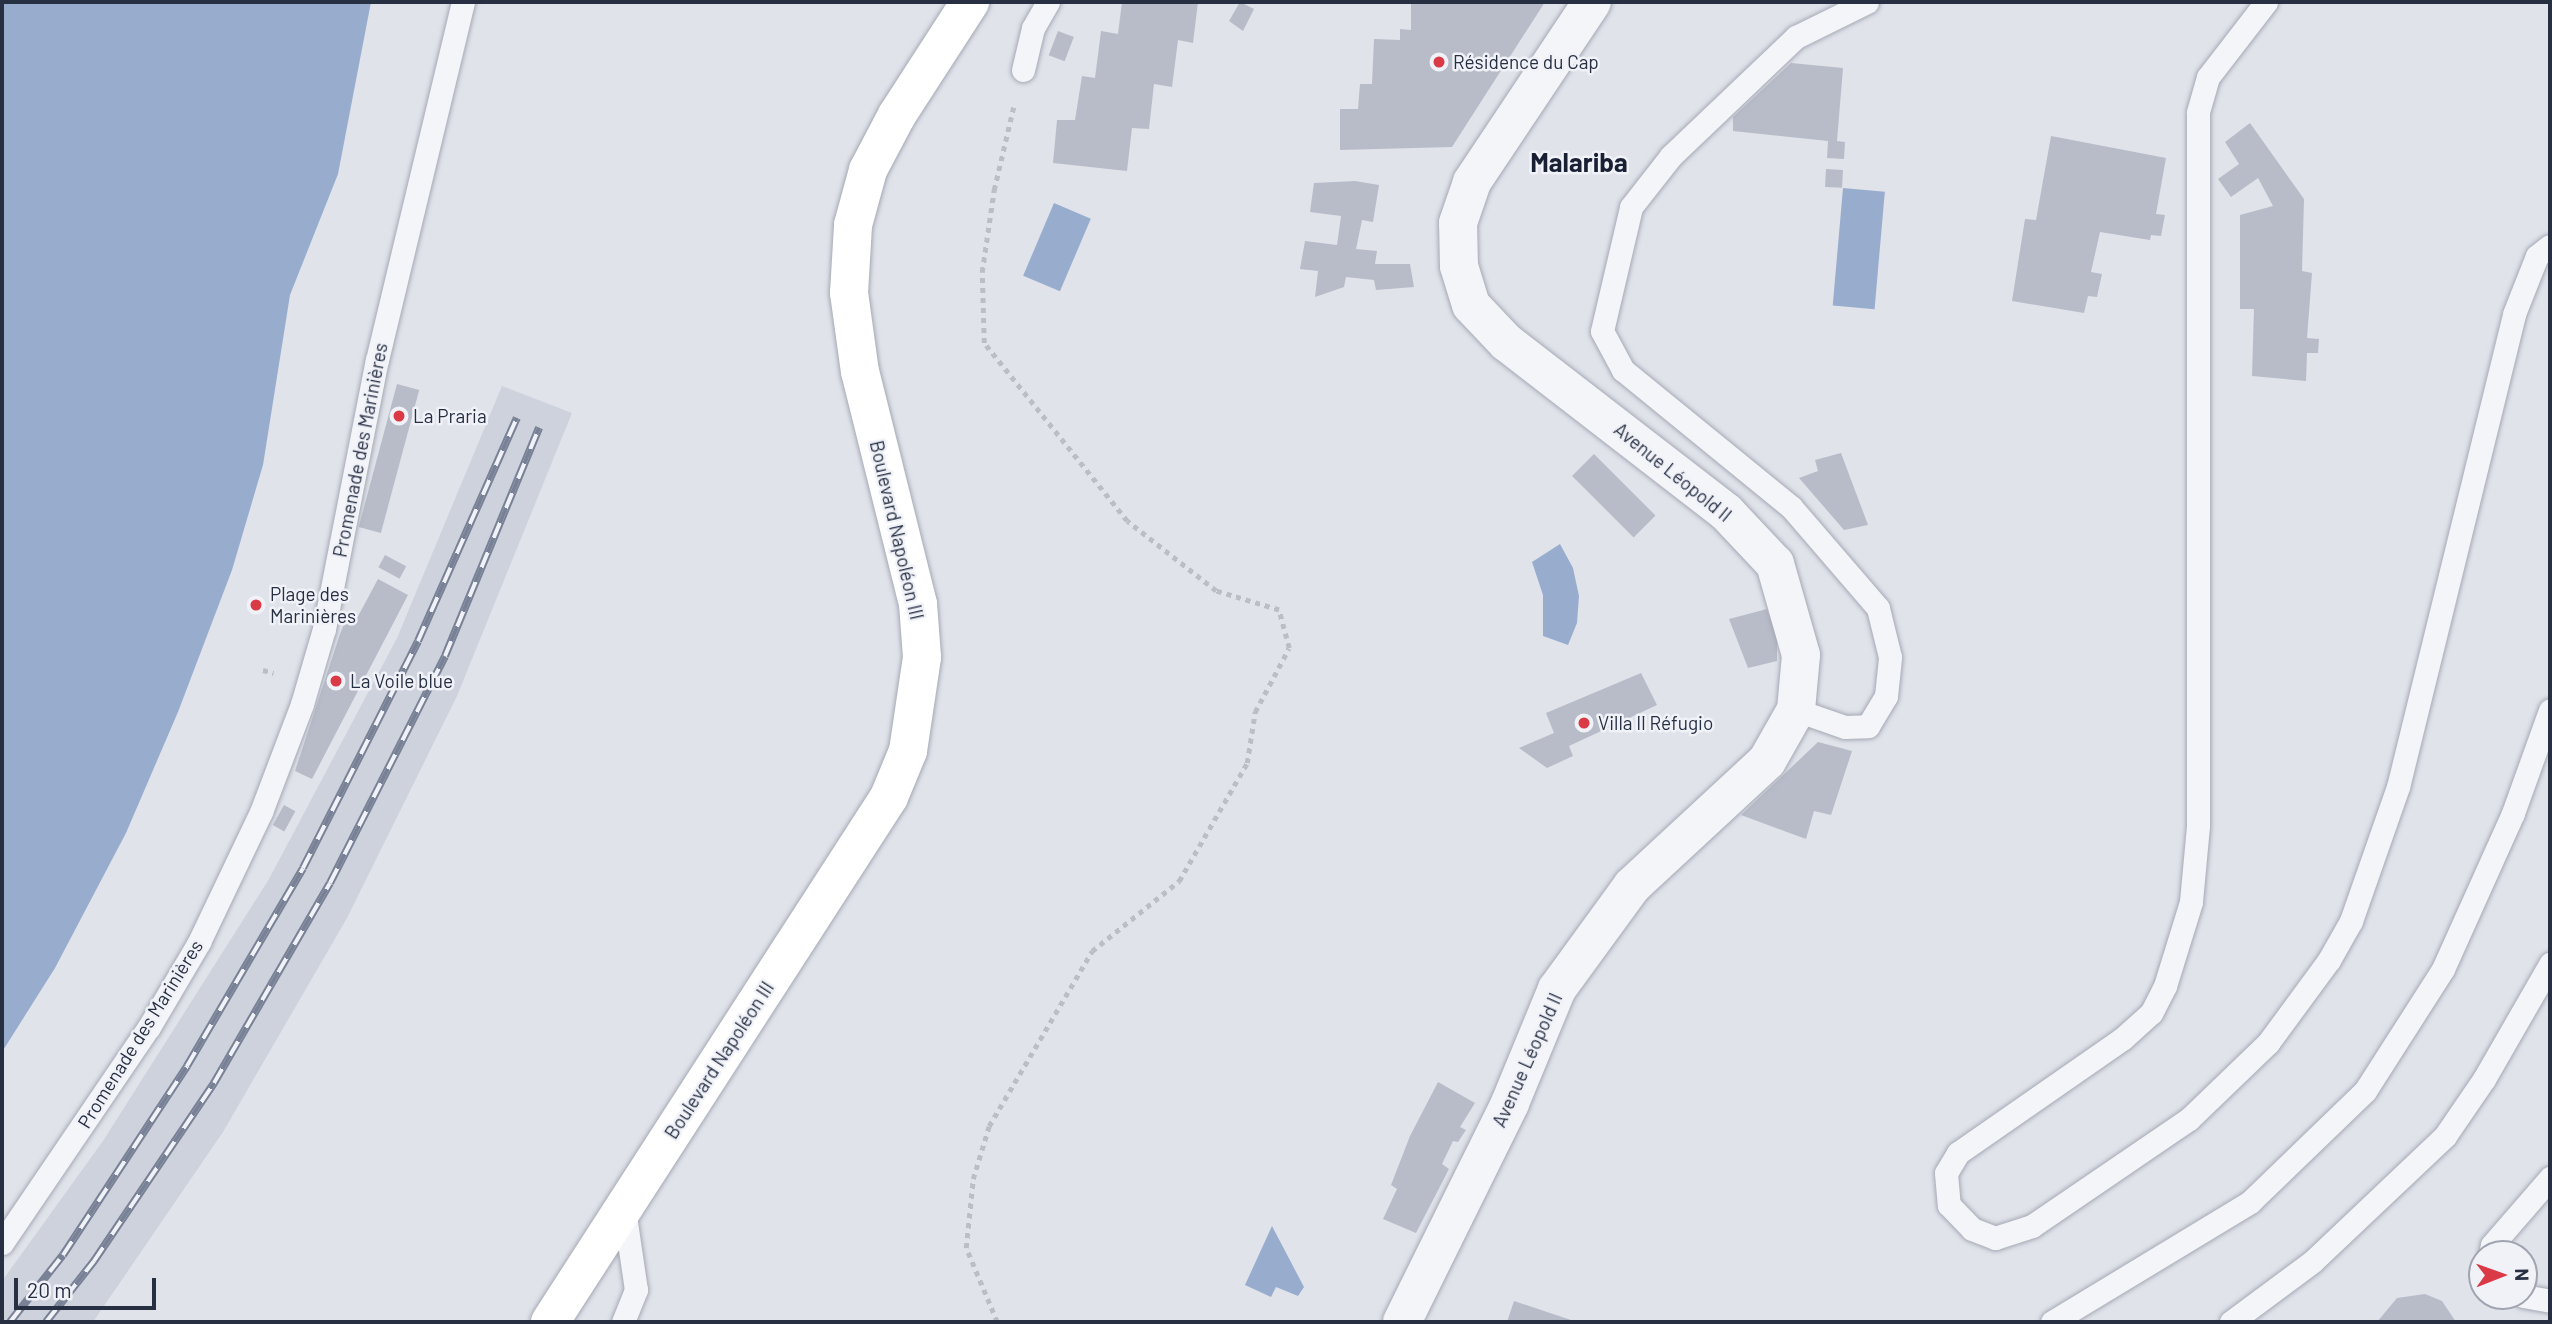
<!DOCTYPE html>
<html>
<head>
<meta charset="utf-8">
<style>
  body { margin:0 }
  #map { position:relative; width:2552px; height:1324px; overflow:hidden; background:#e0e3ea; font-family:Barlow,sans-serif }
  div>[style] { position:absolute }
  .built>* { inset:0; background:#ced2dd }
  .water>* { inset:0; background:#98adce; transform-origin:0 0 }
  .building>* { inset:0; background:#b7bcc8; transform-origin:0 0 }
  .path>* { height:4.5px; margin-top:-2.25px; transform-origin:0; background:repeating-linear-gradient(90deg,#babec5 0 5px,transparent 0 10px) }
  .roads { filter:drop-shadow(0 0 2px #a5a9b5) drop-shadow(0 0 2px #a5a9b5) }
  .service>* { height:23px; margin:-11.5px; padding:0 11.5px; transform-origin:11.5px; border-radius:11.5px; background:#f3f5f8 }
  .tertiary>* { height:38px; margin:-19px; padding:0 19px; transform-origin:19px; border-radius:19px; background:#f3f5f8 }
  .secondary>* { height:38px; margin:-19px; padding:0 19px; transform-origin:19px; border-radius:19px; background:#fff }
  .rail>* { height:8px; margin-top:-4px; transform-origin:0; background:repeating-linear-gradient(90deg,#f0f2f8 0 16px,#788195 0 32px); box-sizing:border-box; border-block:2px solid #788195 }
  .dots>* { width:19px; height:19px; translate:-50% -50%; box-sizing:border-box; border:4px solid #f0f2f8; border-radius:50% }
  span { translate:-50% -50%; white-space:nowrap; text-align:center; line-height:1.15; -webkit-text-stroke:5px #f0f2f8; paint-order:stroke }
  .poi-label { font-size:19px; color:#272f43 }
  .left { translate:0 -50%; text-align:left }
  .street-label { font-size:19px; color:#272f43 }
  .district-label { font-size:26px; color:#192034; font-weight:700 }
  .frame { position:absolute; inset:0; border:4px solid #272f43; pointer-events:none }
  .north { position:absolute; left:2468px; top:1240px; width:70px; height:70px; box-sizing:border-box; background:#f0f2f8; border:2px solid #a0a4b0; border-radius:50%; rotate:89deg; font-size:19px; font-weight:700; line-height:28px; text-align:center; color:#272f43 }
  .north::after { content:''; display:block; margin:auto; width:24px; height:32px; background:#da3a45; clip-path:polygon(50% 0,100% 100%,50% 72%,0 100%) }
  .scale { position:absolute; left:14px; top:1278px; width:142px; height:32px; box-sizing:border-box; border:4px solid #272f43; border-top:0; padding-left:9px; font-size:21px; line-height:24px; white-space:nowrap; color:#272f43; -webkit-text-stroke:5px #f0f2f8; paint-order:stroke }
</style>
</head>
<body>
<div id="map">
  <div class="built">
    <i style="clip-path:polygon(502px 386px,572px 413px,457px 696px,347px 918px,223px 1132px,93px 1322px,2px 1322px,2px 1281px,103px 1141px,269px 879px,397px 638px)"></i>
  </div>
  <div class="water">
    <i style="clip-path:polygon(2px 2px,371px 2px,338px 174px,290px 295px,263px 465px,232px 570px,178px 712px,126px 833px,55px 968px,2px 1052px)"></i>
    <i style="left:1843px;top:188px;width:42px;height:118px;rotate:5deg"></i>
    <i style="left:1054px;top:203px;width:40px;height:79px;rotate:23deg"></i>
    <i style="clip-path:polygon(1560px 544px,1573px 568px,1579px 596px,1577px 623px,1568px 645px,1543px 636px,1543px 595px,1532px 562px)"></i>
    <i style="clip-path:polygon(1272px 1226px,1304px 1287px,1298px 1296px,1276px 1287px,1271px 1297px,1245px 1285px)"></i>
  </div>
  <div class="building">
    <i style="clip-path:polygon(1122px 2px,1198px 2px,1193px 43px,1178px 40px,1172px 87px,1154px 84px,1149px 129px,1132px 128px,1127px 171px,1053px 163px,1057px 120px,1075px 120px,1082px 76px,1095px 78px,1101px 31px,1118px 34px)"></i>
    <i style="clip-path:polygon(1240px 2px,1254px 9px,1243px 31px,1229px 21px)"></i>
    <i style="clip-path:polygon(1411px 2px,1545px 2px,1452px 147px,1340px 150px,1340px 109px,1358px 109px,1360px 84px,1372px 84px,1374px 39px,1400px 40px,1400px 29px,1411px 30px)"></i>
    <i style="left:1058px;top:31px;width:17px;height:26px;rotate:21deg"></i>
    <i style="clip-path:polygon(1791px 63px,1843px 68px,1837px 141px,1845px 142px,1844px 159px,1827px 158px,1828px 141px,1733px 131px,1733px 117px)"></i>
    <i style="clip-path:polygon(2250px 123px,2304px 199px,2302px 271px,2312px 273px,2307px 338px,2319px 339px,2318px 353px,2307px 353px,2306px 381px,2252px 376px,2254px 309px,2240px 309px,2240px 215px,2273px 206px,2258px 178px,2231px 197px,2218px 179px,2239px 164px,2225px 142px)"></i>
    <i style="clip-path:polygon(2051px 136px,2166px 158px,2156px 214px,2165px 215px,2161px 236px,2151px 235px,2150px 240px,2100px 232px,2091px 272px,2102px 274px,2097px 297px,2088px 296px,2084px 313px,2012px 301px,2025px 219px,2036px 220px)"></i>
    <i style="left:1826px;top:169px;width:17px;height:18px;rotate:3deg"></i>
    <i style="clip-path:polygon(1355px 181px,1379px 185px,1373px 222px,1362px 220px,1356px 249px,1377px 251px,1375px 264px,1410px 264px,1414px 287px,1376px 290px,1374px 280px,1346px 277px,1344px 287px,1315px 297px,1318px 271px,1300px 269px,1305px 241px,1337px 245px,1341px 216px,1310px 212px,1314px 183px)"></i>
    <i style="left:397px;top:384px;width:23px;height:148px;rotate:15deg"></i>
    <i style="clip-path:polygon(1841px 453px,1868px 525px,1844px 530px,1799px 478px,1818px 471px,1815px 460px)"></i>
    <i style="left:1594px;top:454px;width:87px;height:31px;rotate:45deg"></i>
    <i style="left:385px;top:555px;width:24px;height:14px;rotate:28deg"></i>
    <i style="clip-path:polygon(378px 579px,408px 595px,312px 779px,295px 771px,339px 637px,347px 616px,356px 620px)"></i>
    <i style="clip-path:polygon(1767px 609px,1777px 639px,1777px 661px,1748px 668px,1729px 619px)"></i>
    <i style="clip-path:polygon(1641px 673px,1657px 705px,1569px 746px,1573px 756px,1547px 768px,1519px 748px,1554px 733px,1546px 713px)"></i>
    <i style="clip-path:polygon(1818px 742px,1852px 751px,1831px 815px,1814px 811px,1806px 839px,1741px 815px)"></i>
    <i style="left:284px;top:805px;width:13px;height:23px;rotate:29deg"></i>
    <i style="clip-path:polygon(1438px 1082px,1475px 1103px,1460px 1127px,1466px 1130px,1458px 1142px,1453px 1141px,1442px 1164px,1449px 1169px,1416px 1233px,1383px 1219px,1397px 1189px,1391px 1185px,1410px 1136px)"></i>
    <i style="clip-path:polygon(2425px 1294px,2442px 1301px,2456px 1322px,2377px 1322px,2397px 1298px)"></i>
    <i style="clip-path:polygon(1514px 1301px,1577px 1322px,1507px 1322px)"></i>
  </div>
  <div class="path">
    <i style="left:263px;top:670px;width:11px;rotate:15deg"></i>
    <i style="left:997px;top:1322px;width:80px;rotate:-112.7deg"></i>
    <i style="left:966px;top:1248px;width:69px;rotate:-84.2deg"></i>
    <i style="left:973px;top:1179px;width:55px;rotate:-73.2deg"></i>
    <i style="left:989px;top:1126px;width:203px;rotate:-59.5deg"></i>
    <i style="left:1092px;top:951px;width:112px;rotate:-38.8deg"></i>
    <i style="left:1179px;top:881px;width:136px;rotate:-60deg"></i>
    <i style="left:1247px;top:763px;width:52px;rotate:-81.1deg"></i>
    <i style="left:1255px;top:712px;width:72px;rotate:-62deg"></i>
    <i style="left:1289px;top:648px;width:39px;rotate:-105deg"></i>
    <i style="left:1279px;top:610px;width:66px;rotate:-163.2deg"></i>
    <i style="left:1216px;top:591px;width:113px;rotate:-141.8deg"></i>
    <i style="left:1127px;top:521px;width:228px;rotate:-128.8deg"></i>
    <i style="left:984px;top:343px;width:71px;rotate:-91.6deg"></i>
    <i style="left:982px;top:272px;width:83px;rotate:-81.7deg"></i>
    <i style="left:994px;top:190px;width:87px;rotate:-76.8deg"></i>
  </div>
  <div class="roads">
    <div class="service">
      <i style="left:2266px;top:2px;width:95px;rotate:127.7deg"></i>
      <i style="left:2208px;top:77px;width:37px;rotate:106deg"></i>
      <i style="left:2198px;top:113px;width:713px;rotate:90deg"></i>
      <i style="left:2198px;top:826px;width:76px;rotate:95.3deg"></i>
      <i style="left:2191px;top:902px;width:88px;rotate:107.2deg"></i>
      <i style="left:2165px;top:986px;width:30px;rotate:117deg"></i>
      <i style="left:2151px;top:1013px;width:39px;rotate:138deg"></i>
      <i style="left:2122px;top:1039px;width:200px;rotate:145.2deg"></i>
      <i style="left:1958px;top:1153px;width:23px;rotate:121deg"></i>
      <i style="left:1946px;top:1173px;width:32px;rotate:85deg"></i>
      <i style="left:1949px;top:1205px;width:33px;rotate:46deg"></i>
      <i style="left:1972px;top:1229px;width:25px;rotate:21deg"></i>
      <i style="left:1995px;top:1238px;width:39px;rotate:-18deg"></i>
      <i style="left:2032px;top:1226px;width:190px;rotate:-34.3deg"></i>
      <i style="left:2189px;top:1119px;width:110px;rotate:-43.9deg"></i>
      <i style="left:2268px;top:1043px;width:103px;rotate:-53.7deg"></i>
      <i style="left:2329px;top:960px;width:45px;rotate:-60.6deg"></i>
      <i style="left:2351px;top:921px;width:142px;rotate:-70.7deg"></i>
      <i style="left:2398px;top:787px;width:487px;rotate:-76.2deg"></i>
      <i style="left:2514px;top:314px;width:62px;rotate:-68.4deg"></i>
      <i style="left:2537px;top:256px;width:16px;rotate:-38deg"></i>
      <i style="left:1023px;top:70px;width:43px;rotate:-76.6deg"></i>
      <i style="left:1033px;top:28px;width:30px;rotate:-60deg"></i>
      <i style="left:1796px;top:710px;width:52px;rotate:19.1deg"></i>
      <i style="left:1845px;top:727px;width:23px;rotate:-2deg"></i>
      <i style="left:1868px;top:726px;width:35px;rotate:-59deg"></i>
      <i style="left:1886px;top:696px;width:39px;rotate:-84deg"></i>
      <i style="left:1890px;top:657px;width:50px;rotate:-103.8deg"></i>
      <i style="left:1878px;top:608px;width:133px;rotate:-130.7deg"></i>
      <i style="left:1791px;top:507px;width:217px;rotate:-140.8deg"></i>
      <i style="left:1623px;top:370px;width:44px;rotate:-118.3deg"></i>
      <i style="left:1602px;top:331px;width:127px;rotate:-76.8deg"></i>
      <i style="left:1631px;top:207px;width:65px;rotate:-51.9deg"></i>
      <i style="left:1671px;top:156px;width:173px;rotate:-43.6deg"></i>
      <i style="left:1796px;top:37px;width:79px;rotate:-26.2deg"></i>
      <i style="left:2px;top:1243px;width:261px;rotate:-55.8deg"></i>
      <i style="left:149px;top:1027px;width:99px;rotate:-59.5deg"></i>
      <i style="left:199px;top:942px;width:144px;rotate:-64.5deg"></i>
      <i style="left:261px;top:812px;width:116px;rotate:-69.2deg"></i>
      <i style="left:302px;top:704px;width:78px;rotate:-73.7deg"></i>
      <i style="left:324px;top:629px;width:274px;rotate:-78.9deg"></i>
      <i style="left:377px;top:360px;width:368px;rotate:-76.5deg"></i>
      <i style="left:2490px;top:1254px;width:9px;rotate:-77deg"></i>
      <i style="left:2492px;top:1245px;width:89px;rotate:-49.1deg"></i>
      <i style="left:2523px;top:1296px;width:27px;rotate:10deg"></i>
      <i style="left:623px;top:1322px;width:35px;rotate:-68deg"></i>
      <i style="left:636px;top:1290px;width:82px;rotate:-98.4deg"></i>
      <i style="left:2052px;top:1322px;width:232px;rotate:-31.2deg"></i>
      <i style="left:2250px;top:1202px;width:160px;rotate:-44deg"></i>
      <i style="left:2365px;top:1091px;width:145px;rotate:-57.4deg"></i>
      <i style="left:2443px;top:969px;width:171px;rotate:-65.8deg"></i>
      <i style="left:2513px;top:813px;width:109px;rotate:-70.2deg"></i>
      <i style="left:2231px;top:1322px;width:102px;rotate:-36.6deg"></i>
      <i style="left:2313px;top:1261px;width:182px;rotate:-43.4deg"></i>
      <i style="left:2445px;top:1136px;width:69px;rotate:-55.6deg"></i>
      <i style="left:2484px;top:1079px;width:133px;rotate:-60.1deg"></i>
    </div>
    <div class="tertiary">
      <i style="left:1402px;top:1322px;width:244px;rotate:-63.7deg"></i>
      <i style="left:1510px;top:1103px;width:123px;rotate:-67.6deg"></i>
      <i style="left:1557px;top:989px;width:127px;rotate:-53.9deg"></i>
      <i style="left:1632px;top:886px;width:184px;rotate:-42.8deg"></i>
      <i style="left:1767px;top:761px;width:59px;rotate:-60.4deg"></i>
      <i style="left:1796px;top:710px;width:55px;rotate:-84.8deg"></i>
      <i style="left:1801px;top:655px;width:95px;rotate:-105.9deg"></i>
      <i style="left:1775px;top:564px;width:71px;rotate:-133.3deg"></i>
      <i style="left:1726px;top:512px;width:277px;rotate:-142.3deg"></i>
      <i style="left:1507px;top:343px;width:52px;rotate:-133.5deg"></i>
      <i style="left:1471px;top:305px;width:41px;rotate:-107.1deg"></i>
      <i style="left:1459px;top:266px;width:43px;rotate:-91.3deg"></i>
      <i style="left:1458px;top:223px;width:43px;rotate:-71.1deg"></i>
      <i style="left:1472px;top:182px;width:216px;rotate:-56.3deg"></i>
    </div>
    <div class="secondary">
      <i style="left:550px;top:1322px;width:625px;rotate:-57.15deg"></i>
      <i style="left:889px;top:797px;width:50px;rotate:-67.6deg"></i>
      <i style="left:908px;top:751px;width:95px;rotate:-81.5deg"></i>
      <i style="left:922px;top:657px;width:53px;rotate:-94.3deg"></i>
      <i style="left:918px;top:604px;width:239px;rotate:-104deg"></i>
      <i style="left:860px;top:372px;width:80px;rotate:-97.9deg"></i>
      <i style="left:849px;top:293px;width:68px;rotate:-86.6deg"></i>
      <i style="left:853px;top:225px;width:57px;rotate:-74.7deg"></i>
      <i style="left:868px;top:170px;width:62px;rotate:-62.2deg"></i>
      <i style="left:897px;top:115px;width:135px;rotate:-57.1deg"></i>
    </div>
  </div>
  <div class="rail">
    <i style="left:10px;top:1322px;width:85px;rotate:-51.7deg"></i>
    <i style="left:63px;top:1255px;width:226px;rotate:-56.7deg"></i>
    <i style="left:187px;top:1066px;width:229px;rotate:-59.6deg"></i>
    <i style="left:303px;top:868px;width:254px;rotate:-63.1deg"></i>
    <i style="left:418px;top:641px;width:244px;rotate:-66.1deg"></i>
    <i style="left:46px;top:1322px;width:78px;rotate:-51.8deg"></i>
    <i style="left:94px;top:1261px;width:215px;rotate:-56deg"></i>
    <i style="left:214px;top:1083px;width:231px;rotate:-59.9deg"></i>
    <i style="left:330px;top:883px;width:254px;rotate:-63.1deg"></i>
    <i style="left:445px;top:656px;width:247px;rotate:-67.6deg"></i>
  </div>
  <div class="dots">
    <i style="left:1439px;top:62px;background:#da3a45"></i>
    <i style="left:399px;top:416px;background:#da3a45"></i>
    <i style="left:256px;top:605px;background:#da3a45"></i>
    <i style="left:336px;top:681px;background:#da3a45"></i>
    <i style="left:1584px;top:723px;background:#da3a45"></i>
  </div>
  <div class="poi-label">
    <span class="left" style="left:1453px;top:62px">Résidence du Cap</span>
    <span class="left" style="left:413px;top:416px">La Praria</span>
    <span class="left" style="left:270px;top:605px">Plage des<br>Marinières</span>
    <span class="left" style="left:350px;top:681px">La Voile blue</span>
    <span class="left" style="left:1598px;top:723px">Villa Il Réfugio</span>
  </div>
  <div class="street-label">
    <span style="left:360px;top:450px;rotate:-79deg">Promenade des Marinières</span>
    <span style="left:1673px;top:472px;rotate:39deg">Avenue Léopold II</span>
    <span style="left:897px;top:530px;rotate:77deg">Boulevard Napoléon III</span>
    <span style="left:140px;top:1034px;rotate:-58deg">Promenade des Marinières</span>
    <span style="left:719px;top:1060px;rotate:-57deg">Boulevard Napoléon III</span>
    <span style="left:1527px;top:1060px;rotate:-66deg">Avenue Léopold II</span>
  </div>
  <div class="district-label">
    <span style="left:1579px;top:162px">Malariba</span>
  </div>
  <div class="frame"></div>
  <div class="north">N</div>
  <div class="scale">20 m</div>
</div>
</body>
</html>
